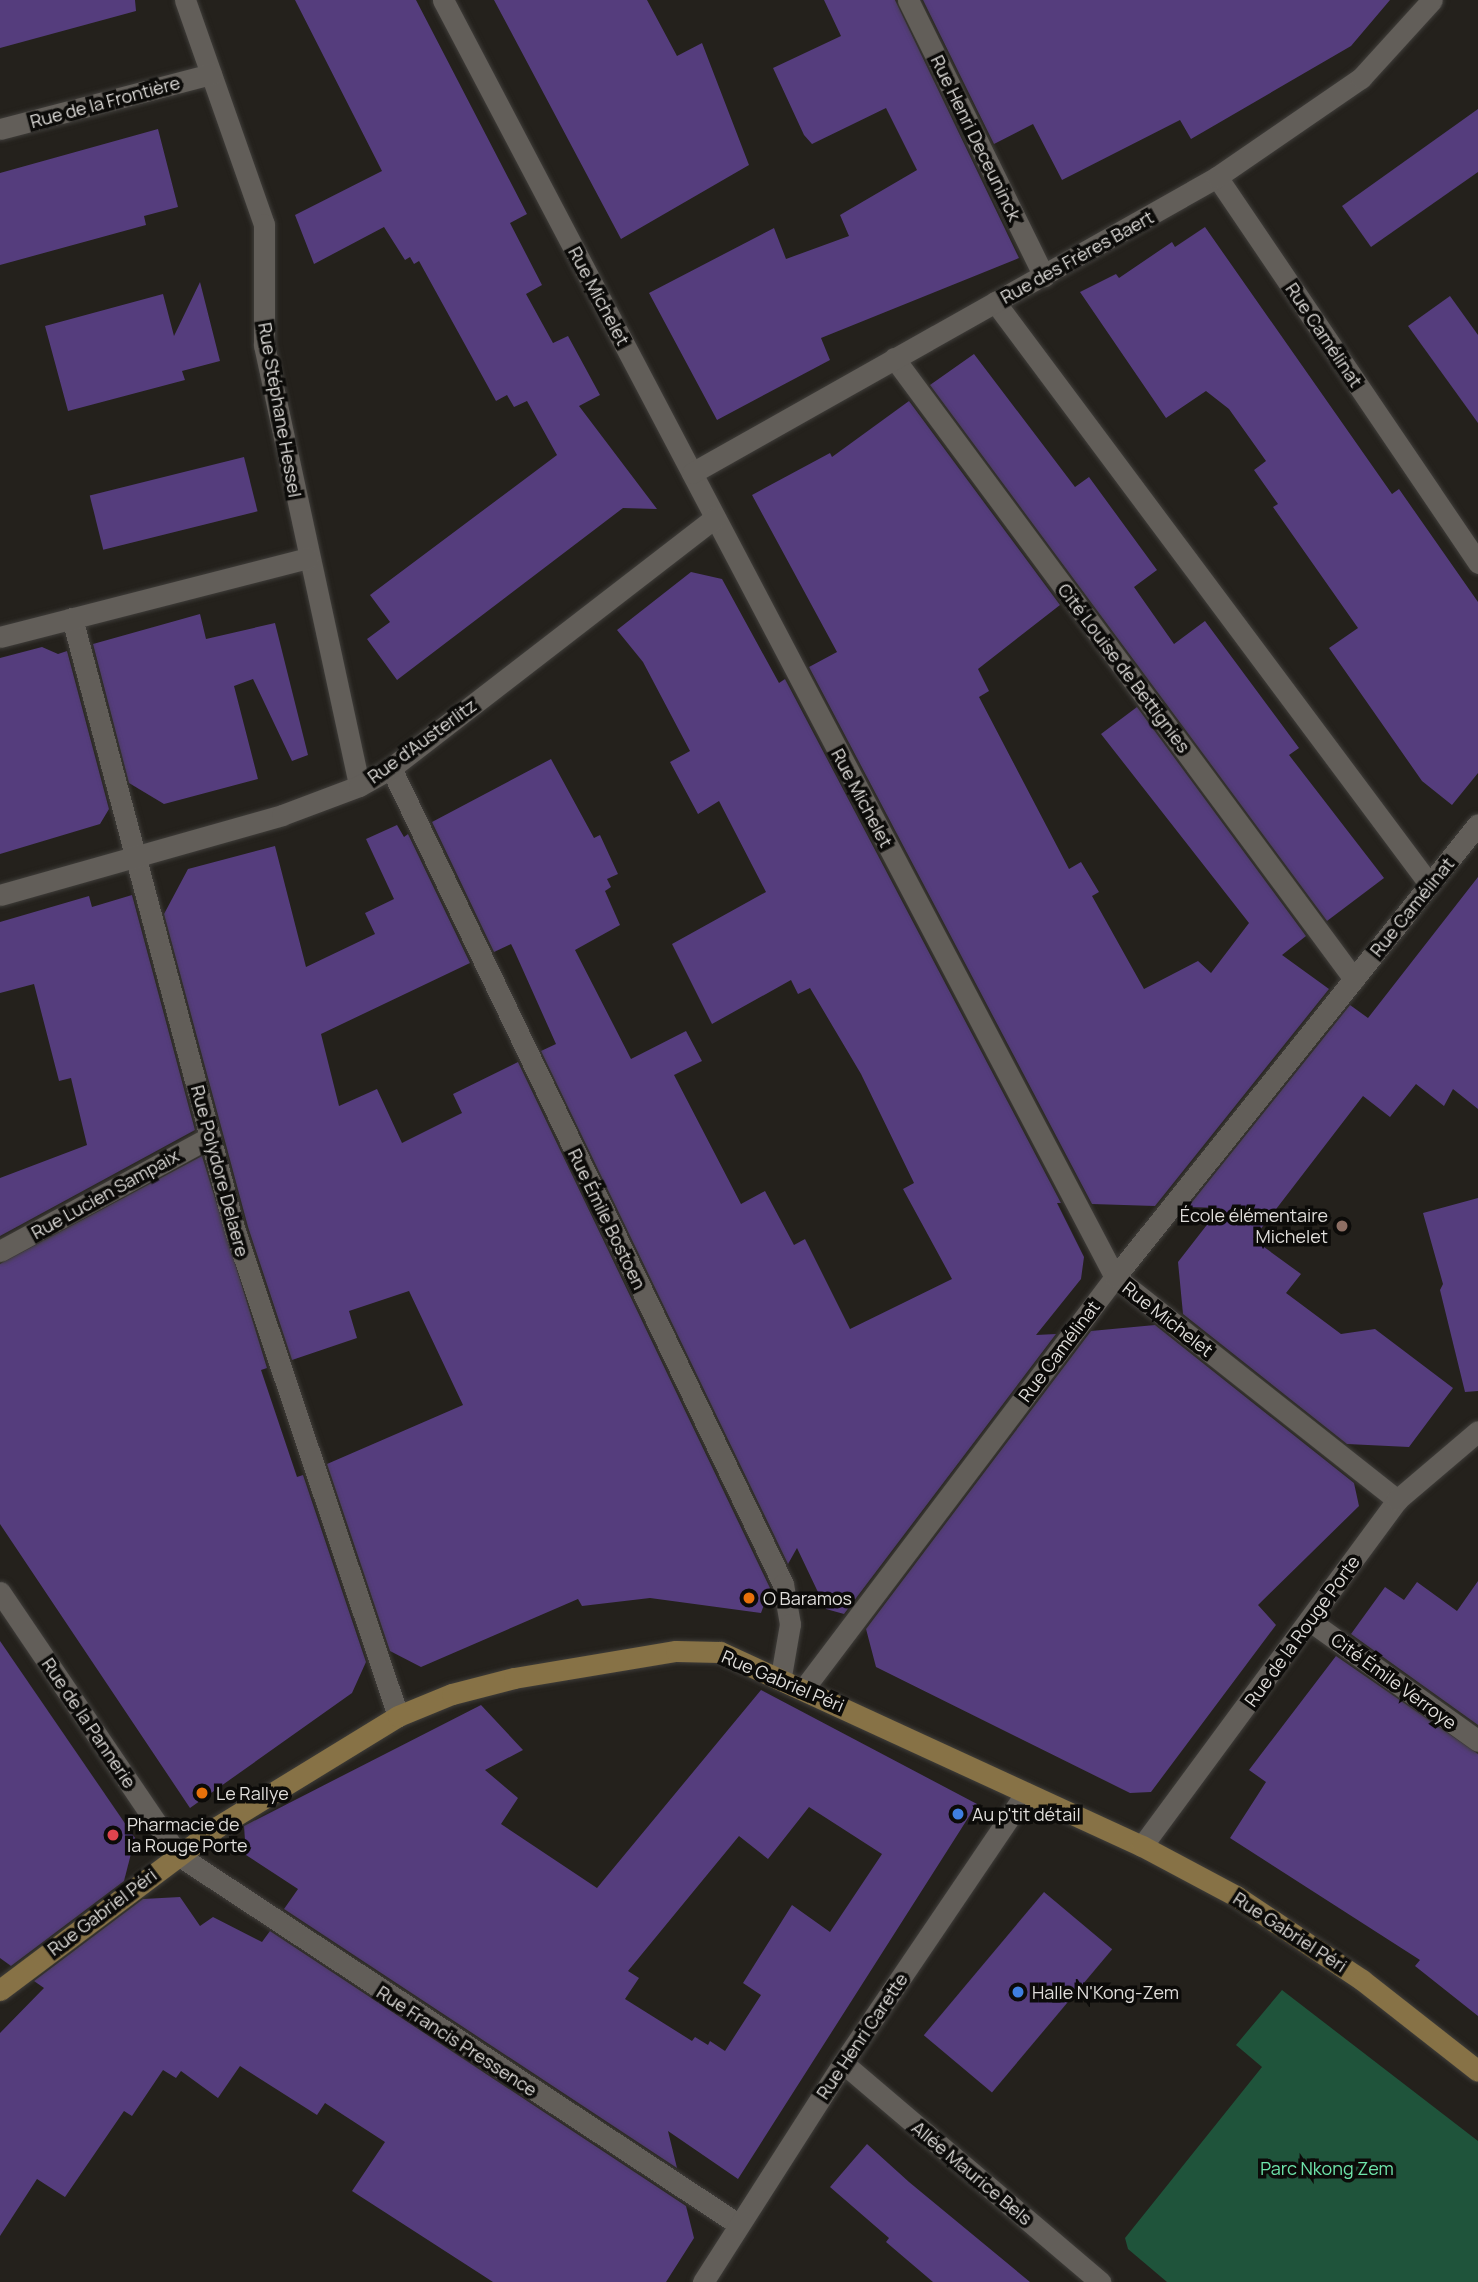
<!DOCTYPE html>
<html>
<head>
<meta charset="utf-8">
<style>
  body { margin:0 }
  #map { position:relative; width:1478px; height:2282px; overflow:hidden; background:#24211c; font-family:Manrope,sans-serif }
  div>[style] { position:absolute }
  .green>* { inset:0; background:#1f543b }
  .building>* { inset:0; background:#553d7d; transform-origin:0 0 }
  .roads { filter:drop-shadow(0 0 2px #3f3d3a) drop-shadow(0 0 2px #3f3d3a) }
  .street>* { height:21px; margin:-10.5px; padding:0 10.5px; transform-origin:10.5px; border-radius:10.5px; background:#625e59 }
  .secondary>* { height:21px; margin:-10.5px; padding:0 10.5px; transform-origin:10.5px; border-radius:10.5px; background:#877246 }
  .dots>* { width:19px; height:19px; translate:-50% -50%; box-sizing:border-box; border:4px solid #0c0b09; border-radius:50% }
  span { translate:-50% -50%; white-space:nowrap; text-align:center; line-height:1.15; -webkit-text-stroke:7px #0c0b09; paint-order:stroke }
  .street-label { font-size:18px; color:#dfddda }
  .poi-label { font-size:18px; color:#dfddda }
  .right { translate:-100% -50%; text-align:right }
  .left { translate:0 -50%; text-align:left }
  .park-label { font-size:18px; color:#6fe5ab }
</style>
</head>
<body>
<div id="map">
  <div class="green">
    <i style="clip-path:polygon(1282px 1990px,1478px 2141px,1478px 2282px,1167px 2282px,1128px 2249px,1125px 2238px,1262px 2067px,1236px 2045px)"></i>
  </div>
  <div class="building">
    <i style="clip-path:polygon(0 0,135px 0,136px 11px,0 48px)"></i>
    <i style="clip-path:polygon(295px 0,416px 0,527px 214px,510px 223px,542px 285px,526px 294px,553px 343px,568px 336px,600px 395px,579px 406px,657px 509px,623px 508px,397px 680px,367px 639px,390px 622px,370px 595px,557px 455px,527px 401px,514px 407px,507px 395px,496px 401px,419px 261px,414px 264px,410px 257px,405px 260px,384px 227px,314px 264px,295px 215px,382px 171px)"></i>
    <i style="clip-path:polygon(494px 0,647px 0,677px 56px,702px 43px,749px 165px,621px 239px)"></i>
    <i style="clip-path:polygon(824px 0,895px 0,1019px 258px,821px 338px,830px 360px,717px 420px,649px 293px,774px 228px,786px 259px,849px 236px,840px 215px,917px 170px,886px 108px,812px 144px,804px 135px,773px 68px,841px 36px)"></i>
    <i style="clip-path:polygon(923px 0,1390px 0,1351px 46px,1191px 139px,1180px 120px,1062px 180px,1033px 124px,994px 144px)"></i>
    <i style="clip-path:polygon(1478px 109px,1478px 172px,1371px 247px,1342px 206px)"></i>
    <i style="clip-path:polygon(158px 129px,178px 207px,144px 216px,146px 225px,0 265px,0 173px)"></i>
    <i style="clip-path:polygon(1205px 227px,1392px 494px,1399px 489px,1478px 602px,1478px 773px,1452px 805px,1422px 781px,1329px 648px,1358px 628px,1273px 507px,1278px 504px,1254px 470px,1266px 461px,1229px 409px,1206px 391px,1166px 418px,1080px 292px,1116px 274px,1119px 278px,1172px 242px,1175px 247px)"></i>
    <i style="clip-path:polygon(200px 282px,220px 361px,182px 371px,185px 380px,68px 411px,45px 326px,163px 294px,174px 336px)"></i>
    <i style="clip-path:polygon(1450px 296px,1478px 335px,1478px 423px,1408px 326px)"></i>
    <i style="clip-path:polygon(974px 354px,1075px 487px,1089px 477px,1157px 570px,1134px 587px,1174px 644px,1205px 621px,1299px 748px,1289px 755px,1384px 878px,1327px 921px,930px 385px)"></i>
    <i style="clip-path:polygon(909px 401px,1060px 605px,978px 669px,989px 691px,979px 697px,1069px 869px,1081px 862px,1099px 892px,1092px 896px,1144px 989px,1198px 961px,1211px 973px,1249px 923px,1101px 734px,1137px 707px,1306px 936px,1282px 955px,1329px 989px,1155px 1206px,1092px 1204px,809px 667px,837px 652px,752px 495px,830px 453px,832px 457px)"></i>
    <i style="left:244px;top:457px;width:56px;height:159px;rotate:76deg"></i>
    <i style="clip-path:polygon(691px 572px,722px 579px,779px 683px,785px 679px,1061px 1203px,1057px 1203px,1084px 1257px,1081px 1279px,1036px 1335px,1056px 1334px,844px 1614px,826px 1609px,797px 1548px,788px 1564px,541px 1051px,556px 1044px,514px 950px,511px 944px,494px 952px,432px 822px,551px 759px,594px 838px,600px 835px,618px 874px,607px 879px,611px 887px,605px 891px,620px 925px,575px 950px,631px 1059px,686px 1031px,702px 1061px,674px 1075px,741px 1204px,765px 1191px,794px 1245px,805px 1239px,850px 1329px,952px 1279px,903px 1189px,914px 1183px,861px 1074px,810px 988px,798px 994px,791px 980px,712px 1024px,672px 944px,766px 892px,719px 801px,698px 814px,670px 762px,690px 751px,643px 662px,617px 630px)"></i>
    <i style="clip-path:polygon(200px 614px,206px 639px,275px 623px,308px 755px,292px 761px,253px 679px,234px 686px,258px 779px,164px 804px,129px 783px,93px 644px)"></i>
    <i style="clip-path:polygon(42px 647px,58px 654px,67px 651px,109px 809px,100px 824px,0 854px,0 658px)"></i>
    <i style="clip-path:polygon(397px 825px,404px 837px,408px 834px,470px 963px,321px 1034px,339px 1106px,377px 1089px,402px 1143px,462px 1113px,453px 1094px,518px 1062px,770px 1588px,761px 1613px,650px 1598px,582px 1606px,578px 1599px,421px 1667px,390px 1651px,327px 1464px,463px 1405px,409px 1291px,349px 1311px,357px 1338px,292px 1360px,248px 1227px,164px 914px,188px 869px,275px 846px,306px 967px,375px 934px,365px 913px,394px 899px,366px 839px)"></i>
    <i style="clip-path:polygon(1478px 877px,1478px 1109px,1453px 1089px,1444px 1106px,1416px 1084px,1390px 1117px,1363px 1096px,1253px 1239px,1301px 1274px,1286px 1293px,1341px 1334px,1375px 1329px,1453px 1388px,1409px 1447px,1347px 1444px,1183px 1314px,1178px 1262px,1220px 1208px,1188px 1207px,1350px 1005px,1368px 1018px)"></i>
    <i style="clip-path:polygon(132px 895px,195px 1130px,0 1236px,0 1178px,87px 1145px,71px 1078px,59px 1081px,34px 984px,0 993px,0 922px,89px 896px,92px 907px)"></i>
    <i style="clip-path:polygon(202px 1156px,267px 1368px,261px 1370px,297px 1477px,303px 1475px,366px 1662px,352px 1693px,190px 1808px,0 1524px,0 1264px)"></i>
    <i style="clip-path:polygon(1478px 1198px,1478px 1391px,1465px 1392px,1440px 1290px,1443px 1284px,1423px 1213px)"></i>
    <i style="clip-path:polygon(1155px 1325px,1354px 1483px,1359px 1506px,1258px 1605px,1276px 1625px,1151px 1792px,1130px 1793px,876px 1667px,866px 1629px,1091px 1331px)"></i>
    <i style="clip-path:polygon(1478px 1581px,1478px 1725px,1351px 1634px,1385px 1587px,1404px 1600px,1417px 1582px,1457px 1611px)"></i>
    <i style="clip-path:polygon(0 1641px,135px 1838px,124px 1881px,11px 1966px,0 1958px)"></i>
    <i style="clip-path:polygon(1336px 1656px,1478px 1754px,1478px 2016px,1415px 1966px,1420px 1960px,1230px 1838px,1266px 1782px,1249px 1770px)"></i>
    <i style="clip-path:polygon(evenodd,761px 1690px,977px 1804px,738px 2179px,668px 2131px,677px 2168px,284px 1909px,298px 1889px,246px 1855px,244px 1826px,481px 1705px,523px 1750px,485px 1770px,518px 1798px,501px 1824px,597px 1888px,761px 1690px,809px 1807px,882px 1854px,830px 1932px,792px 1905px,743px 1983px,761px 1995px,725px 2051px,710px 2041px,708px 2045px,695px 2037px,692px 2041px,625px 1999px,639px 1978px,628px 1971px,739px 1836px,768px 1859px,809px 1807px)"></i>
    <i style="left:1044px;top:1892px;width:89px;height:187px;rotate:40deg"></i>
    <i style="clip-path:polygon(180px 1897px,200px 1926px,213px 1917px,262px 1942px,270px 1931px,686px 2206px,694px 2238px,666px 2282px,493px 2282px,352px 2191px,385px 2142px,325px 2103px,317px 2115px,240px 2066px,218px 2098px,181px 2071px,176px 2078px,163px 2070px,132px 2116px,124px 2111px,65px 2197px,37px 2179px,0 2236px,0 2033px,44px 1988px,34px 1981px,143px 1899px)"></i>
    <i style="clip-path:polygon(867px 2144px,909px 2182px,1030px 2282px,933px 2282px,886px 2242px,889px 2238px,830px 2187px)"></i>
  </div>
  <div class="roads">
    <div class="street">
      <i style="left:185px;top:0;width:238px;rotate:70.6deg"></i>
      <i style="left:264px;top:224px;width:121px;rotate:90deg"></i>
      <i style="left:264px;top:345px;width:451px;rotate:77.8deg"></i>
      <i style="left:443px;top:0;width:1443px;rotate:62.25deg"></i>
      <i style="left:1115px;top:1277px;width:360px;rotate:38.3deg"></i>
      <i style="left:908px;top:0;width:308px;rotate:63.8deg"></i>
      <i style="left:0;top:129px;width:218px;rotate:-14.6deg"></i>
      <i style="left:1217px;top:177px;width:466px;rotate:55.9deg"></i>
      <i style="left:995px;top:302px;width:727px;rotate:53.27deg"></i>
      <i style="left:894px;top:358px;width:773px;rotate:53.47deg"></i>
      <i style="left:692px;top:473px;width:603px;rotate:-29.41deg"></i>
      <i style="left:1217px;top:177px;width:175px;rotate:-34.5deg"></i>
      <i style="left:1361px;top:78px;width:105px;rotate:-47.7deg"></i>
      <i style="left:72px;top:618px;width:634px;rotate:75.11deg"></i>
      <i style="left:235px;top:1231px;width:512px;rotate:71.42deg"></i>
      <i style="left:0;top:637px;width:318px;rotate:-14.4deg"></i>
      <i style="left:391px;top:768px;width:905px;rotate:64.34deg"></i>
      <i style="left:783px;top:1584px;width:41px;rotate:80.1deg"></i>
      <i style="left:790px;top:1624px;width:53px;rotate:99.8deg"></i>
      <i style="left:0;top:895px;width:293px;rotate:-15.8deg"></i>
      <i style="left:282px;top:815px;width:82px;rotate:-20.6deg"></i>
      <i style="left:359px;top:786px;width:37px;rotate:-29deg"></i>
      <i style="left:391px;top:768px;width:409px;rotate:-37.7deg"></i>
      <i style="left:0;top:1251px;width:239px;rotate:-28.5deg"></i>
      <i style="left:0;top:1592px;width:318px;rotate:55.9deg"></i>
      <i style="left:178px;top:1855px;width:671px;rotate:33.38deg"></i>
      <i style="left:1310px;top:1621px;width:206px;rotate:35.5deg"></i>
      <i style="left:805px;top:1687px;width:514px;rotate:-52.91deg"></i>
      <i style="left:1115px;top:1277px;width:580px;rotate:-51.29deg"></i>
      <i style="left:1142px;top:1846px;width:430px;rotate:-53.6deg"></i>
      <i style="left:1397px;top:1500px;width:106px;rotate:-40.4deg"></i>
      <i style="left:843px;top:2063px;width:338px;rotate:40.4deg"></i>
      <i style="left:703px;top:2282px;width:260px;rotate:-57.4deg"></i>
      <i style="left:843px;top:2063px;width:326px;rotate:-55.9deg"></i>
    </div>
    <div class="secondary">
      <i style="left:0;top:1990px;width:271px;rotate:-36.9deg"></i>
      <i style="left:217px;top:1827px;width:212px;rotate:-31.5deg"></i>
      <i style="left:398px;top:1716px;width:58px;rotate:-22.2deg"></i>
      <i style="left:452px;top:1694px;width:64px;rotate:-14.5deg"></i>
      <i style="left:514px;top:1678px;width:164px;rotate:-9.5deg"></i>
      <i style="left:676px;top:1651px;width:44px;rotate:1.3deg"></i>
      <i style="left:720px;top:1652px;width:464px;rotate:24.7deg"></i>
      <i style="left:1142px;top:1846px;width:106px;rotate:28deg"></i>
      <i style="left:1236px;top:1896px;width:151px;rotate:33.7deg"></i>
      <i style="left:1362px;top:1980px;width:147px;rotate:38.1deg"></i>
    </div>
  </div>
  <div class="dots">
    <i style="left:1342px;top:1226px;background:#8d6e63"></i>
    <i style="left:749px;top:1598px;background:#e8710a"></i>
    <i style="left:202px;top:1793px;background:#e8710a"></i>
    <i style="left:958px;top:1814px;background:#3f7fe0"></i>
    <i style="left:113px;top:1835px;background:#e0444e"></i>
    <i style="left:1018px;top:1992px;background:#3f7fe0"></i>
  </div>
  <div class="street-label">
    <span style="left:105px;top:102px;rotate:-15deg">Rue de la Frontière</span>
    <span style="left:976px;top:138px;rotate:64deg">Rue Henri Deceuninck</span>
    <span style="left:1077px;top:257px;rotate:-29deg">Rue des Frères Baert</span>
    <span style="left:599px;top:296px;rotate:62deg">Rue Michelet</span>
    <span style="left:1324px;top:335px;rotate:56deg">Rue Camélinat</span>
    <span style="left:280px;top:410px;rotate:80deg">Rue Stéphane Hessel</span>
    <span style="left:1124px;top:668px;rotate:53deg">Cité Louise de Bettignies</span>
    <span style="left:422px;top:741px;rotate:-36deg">Rue d'Austerlitz</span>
    <span style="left:862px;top:798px;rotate:62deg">Rue Michelet</span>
    <span style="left:1412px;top:907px;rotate:-51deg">Rue Camélinat</span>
    <span style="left:220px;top:1171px;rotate:75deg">Rue Polydore Delaere</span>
    <span style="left:105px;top:1194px;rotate:-29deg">Rue Lucien Sampaix</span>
    <span style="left:607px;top:1219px;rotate:64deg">Rue Émile Bostoen</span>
    <span style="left:1168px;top:1319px;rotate:38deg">Rue Michelet</span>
    <span style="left:1059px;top:1351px;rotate:-53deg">Rue Camélinat</span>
    <span style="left:1302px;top:1631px;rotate:-54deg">Rue de la Rouge Porte</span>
    <span style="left:783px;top:1681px;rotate:23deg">Rue Gabriel Péri</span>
    <span style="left:1394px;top:1681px;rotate:36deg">Cité Émile Verroye</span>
    <span style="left:89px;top:1723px;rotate:56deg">Rue de la Pannerie</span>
    <span style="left:102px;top:1912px;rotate:-37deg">Rue Gabriel Péri</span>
    <span style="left:1290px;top:1932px;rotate:33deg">Rue Gabriel Péri</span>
    <span style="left:862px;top:2036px;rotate:-56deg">Rue Henri Carette</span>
    <span style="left:457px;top:2041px;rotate:33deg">Rue Francis Pressence</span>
    <span style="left:972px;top:2173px;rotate:40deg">Allée Maurice Bels</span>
  </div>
  <div class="poi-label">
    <span class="right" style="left:1328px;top:1226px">École élémentaire<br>Michelet</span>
    <span class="left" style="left:763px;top:1598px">O Baramos</span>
    <span class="left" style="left:216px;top:1793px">Le Rallye</span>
    <span class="left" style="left:972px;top:1814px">Au p'tit détail</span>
    <span class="left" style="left:127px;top:1835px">Pharmacie de<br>la Rouge Porte</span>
    <span class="left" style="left:1032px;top:1992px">Halle N'Kong-Zem</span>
  </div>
  <div class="park-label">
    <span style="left:1327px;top:2168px">Parc Nkong Zem</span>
  </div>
</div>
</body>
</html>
